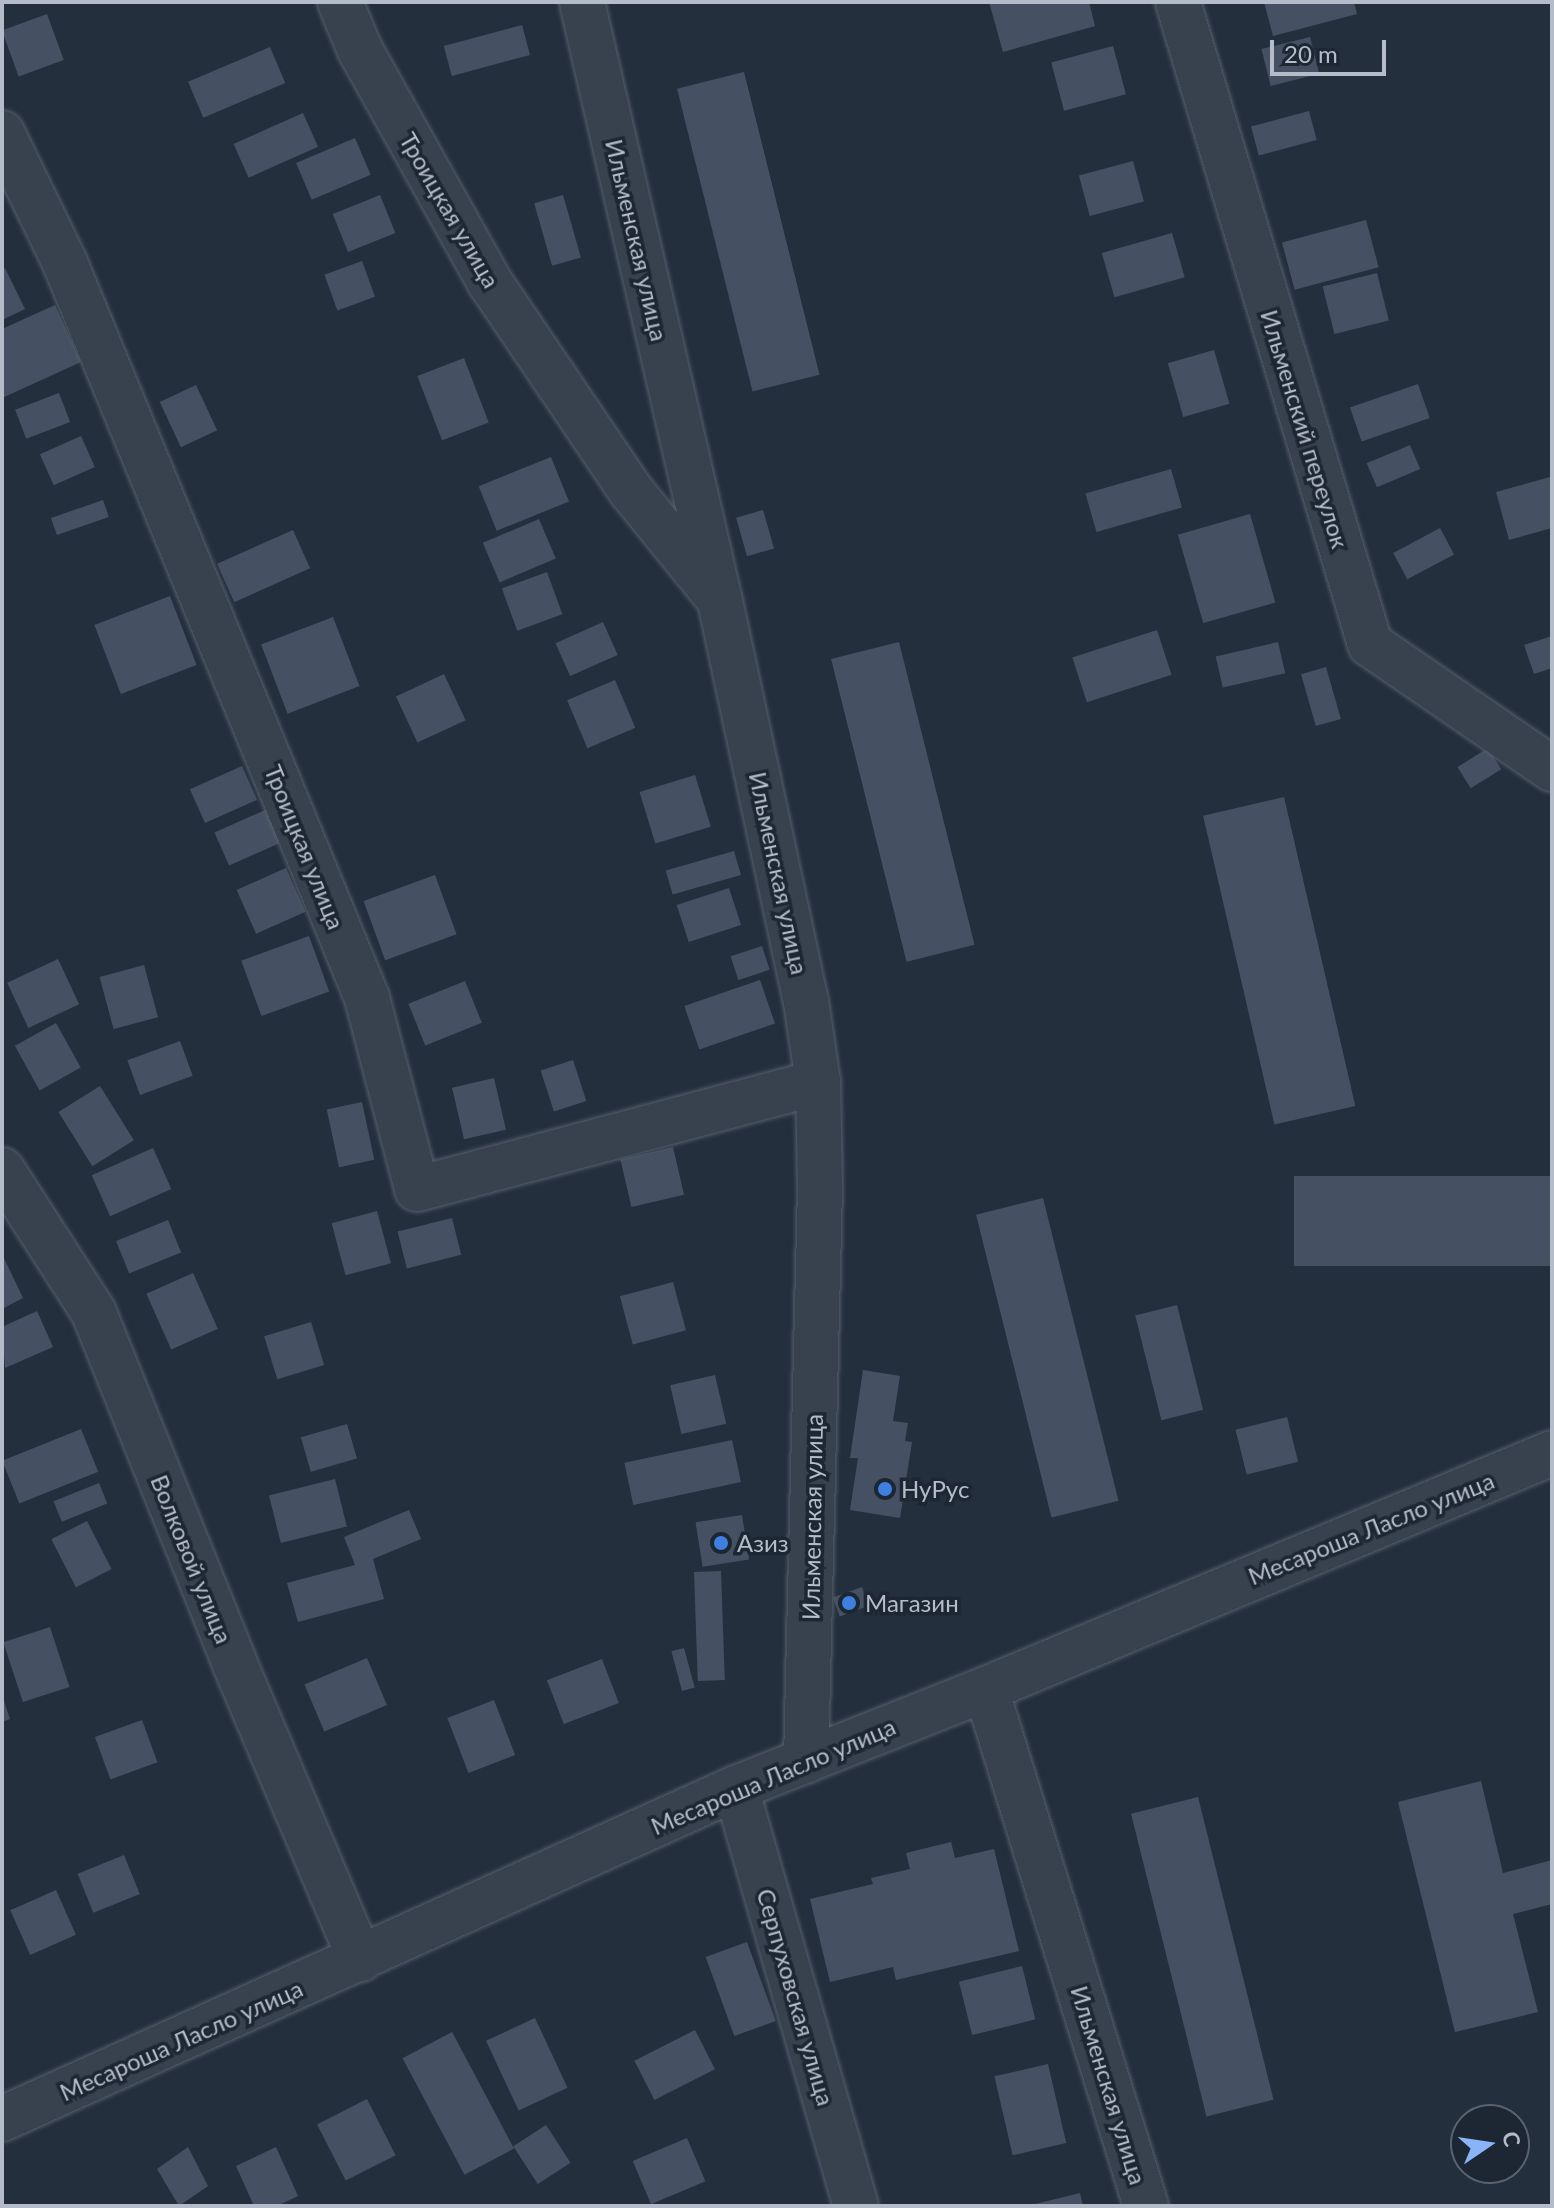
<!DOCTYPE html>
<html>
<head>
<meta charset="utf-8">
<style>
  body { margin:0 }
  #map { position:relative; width:1554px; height:2208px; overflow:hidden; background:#242f3e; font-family:Lato,sans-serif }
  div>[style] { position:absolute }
  .building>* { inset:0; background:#455162; transform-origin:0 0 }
  .roads { filter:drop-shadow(0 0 2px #565f6c) drop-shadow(0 0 2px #565f6c) }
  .minor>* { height:44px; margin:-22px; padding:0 22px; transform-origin:22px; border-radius:22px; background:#38414e }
  .dots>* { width:22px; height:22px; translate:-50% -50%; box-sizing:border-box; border:4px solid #1d2633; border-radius:50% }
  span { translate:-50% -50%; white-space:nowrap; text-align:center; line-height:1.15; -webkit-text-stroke:7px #1d2633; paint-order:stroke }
  .street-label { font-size:24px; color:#b4bcc9 }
  .poi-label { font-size:24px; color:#b4bcc9 }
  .left { translate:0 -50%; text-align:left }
  .frame { position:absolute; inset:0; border:4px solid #b4bcc9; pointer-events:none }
  .north { position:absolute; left:1450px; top:2104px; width:80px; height:80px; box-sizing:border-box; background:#1d2633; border:2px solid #59626f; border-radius:50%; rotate:77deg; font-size:22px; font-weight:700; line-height:32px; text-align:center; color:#b4bcc9 }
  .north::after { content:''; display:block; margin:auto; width:28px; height:36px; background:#8ab4f8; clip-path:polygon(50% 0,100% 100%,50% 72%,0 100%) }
  .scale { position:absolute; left:1270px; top:40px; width:116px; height:36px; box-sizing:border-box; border:4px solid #b4bcc9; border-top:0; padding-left:10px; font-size:24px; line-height:28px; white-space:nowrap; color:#b4bcc9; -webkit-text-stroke:6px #1d2633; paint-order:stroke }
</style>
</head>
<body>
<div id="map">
  <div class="building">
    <i style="clip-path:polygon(989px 2px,1089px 2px,1095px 26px,1003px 52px)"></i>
    <i style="clip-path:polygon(1264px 2px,1354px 2px,1357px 14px,1273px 36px)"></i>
    <i style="left:47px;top:14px;width:49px;height:48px;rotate:70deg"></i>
    <i style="left:522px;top:25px;width:31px;height:81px;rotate:75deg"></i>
    <i style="left:1310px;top:37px;width:38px;height:50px;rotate:76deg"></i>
    <i style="left:1113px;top:46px;width:50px;height:64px;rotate:75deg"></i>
    <i style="left:270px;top:47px;width:39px;height:89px;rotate:67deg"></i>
    <i style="left:744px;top:72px;width:312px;height:69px;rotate:76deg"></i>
    <i style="left:1309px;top:111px;width:30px;height:60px;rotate:75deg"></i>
    <i style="left:303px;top:113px;width:37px;height:76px;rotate:66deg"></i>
    <i style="left:355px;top:138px;width:40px;height:64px;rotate:67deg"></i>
    <i style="left:1133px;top:161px;width:42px;height:56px;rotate:75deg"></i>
    <i style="left:380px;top:195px;width:41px;height:51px;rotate:68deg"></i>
    <i style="left:563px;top:195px;width:65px;height:30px;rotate:74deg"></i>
    <i style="left:1366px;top:220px;width:49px;height:87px;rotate:75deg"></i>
    <i style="left:1172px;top:233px;width:46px;height:73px;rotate:74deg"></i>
    <i style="left:362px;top:261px;width:38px;height:40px;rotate:70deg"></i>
    <i style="clip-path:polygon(5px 268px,25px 309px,2px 320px,2px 270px)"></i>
    <i style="left:1377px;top:273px;width:49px;height:56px;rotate:76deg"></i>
    <i style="clip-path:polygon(55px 305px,81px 362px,2px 398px,2px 329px)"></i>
    <i style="left:1214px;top:350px;width:56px;height:48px;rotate:74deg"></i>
    <i style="left:464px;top:358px;width:69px;height:50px;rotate:69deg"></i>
    <i style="left:1418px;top:384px;width:36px;height:72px;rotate:71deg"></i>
    <i style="left:196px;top:385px;width:50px;height:40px;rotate:65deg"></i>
    <i style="left:59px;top:393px;width:31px;height:47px;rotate:69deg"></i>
    <i style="left:81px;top:436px;width:34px;height:45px;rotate:66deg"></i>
    <i style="left:1410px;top:445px;width:26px;height:47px;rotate:67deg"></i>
    <i style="left:551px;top:457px;width:48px;height:78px;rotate:68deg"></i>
    <i style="left:1171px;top:469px;width:40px;height:89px;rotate:74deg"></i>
    <i style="clip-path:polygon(1550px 477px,1552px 528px,1509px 540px,1496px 492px)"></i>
    <i style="left:103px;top:500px;width:18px;height:55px;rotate:71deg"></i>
    <i style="left:763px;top:510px;width:40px;height:28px;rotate:74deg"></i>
    <i style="left:1250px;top:514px;width:92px;height:75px;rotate:74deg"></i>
    <i style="left:539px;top:519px;width:43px;height:61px;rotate:67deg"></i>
    <i style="left:1440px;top:528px;width:30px;height:53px;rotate:62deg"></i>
    <i style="left:293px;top:530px;width:42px;height:83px;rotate:66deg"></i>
    <i style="left:547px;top:572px;width:45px;height:48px;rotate:70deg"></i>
    <i style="left:170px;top:596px;width:74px;height:81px;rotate:69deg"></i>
    <i style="left:333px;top:617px;width:74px;height:77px;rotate:69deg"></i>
    <i style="left:603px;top:622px;width:36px;height:52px;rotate:66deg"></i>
    <i style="left:1157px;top:630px;width:47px;height:89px;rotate:72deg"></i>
    <i style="clip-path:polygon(1552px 636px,1552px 668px,1534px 674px,1524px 645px)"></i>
    <i style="left:899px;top:642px;width:312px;height:70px;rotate:76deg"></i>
    <i style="left:1278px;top:642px;width:32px;height:64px;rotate:77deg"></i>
    <i style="left:1326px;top:667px;width:54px;height:26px;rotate:74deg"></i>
    <i style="left:444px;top:674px;width:51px;height:53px;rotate:65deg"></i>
    <i style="left:615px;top:680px;width:52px;height:52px;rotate:67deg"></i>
    <i style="left:1488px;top:748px;width:25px;height:36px;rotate:58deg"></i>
    <i style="left:242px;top:766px;width:37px;height:57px;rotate:66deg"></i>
    <i style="left:695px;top:775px;width:54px;height:58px;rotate:73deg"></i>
    <i style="left:1284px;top:797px;width:317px;height:83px;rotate:77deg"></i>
    <i style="left:272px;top:807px;width:36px;height:63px;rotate:66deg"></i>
    <i style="left:734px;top:851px;width:25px;height:71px;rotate:74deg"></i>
    <i style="left:286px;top:868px;width:48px;height:54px;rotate:66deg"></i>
    <i style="left:435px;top:875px;width:63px;height:76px;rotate:70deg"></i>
    <i style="left:729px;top:888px;width:39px;height:55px;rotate:72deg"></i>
    <i style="left:309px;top:936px;width:59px;height:72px;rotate:70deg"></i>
    <i style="left:762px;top:946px;width:25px;height:33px;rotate:72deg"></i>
    <i style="left:58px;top:959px;width:50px;height:56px;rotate:65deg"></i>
    <i style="left:144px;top:965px;width:54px;height:46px;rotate:75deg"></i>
    <i style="left:760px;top:980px;width:46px;height:80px;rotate:71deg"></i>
    <i style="left:465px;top:981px;width:45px;height:61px;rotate:68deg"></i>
    <i style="left:56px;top:1023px;width:51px;height:47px;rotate:61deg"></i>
    <i style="left:180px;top:1041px;width:37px;height:56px;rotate:70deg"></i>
    <i style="left:573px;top:1060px;width:43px;height:34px;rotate:72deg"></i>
    <i style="left:494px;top:1078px;width:53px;height:43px;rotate:77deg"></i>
    <i style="left:100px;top:1086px;width:64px;height:49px;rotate:58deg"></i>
    <i style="left:362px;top:1102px;width:59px;height:36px;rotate:78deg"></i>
    <i style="left:673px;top:1147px;width:49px;height:54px;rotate:77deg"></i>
    <i style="left:153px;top:1148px;width:45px;height:67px;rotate:66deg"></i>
    <i style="left:1552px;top:1176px;width:90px;height:258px;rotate:90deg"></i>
    <i style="left:1043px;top:1198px;width:312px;height:69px;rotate:76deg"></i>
    <i style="left:377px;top:1211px;width:54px;height:47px;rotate:75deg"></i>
    <i style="left:452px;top:1218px;width:38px;height:56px;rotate:76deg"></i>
    <i style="left:168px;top:1220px;width:35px;height:56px;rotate:68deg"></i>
    <i style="clip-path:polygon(2px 1254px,23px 1298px,2px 1309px)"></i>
    <i style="left:193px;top:1273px;width:61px;height:51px;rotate:66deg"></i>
    <i style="left:673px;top:1282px;width:50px;height:55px;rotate:75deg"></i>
    <i style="left:1177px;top:1305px;width:108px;height:43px;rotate:76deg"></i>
    <i style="clip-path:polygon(37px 1311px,53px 1347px,5px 1368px,2px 1327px)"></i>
    <i style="left:311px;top:1322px;width:45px;height:49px;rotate:73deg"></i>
    <i style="clip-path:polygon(863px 1370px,900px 1376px,893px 1421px,908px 1423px,905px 1441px,912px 1442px,900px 1518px,850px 1510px,858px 1458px,850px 1458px)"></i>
    <i style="left:715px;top:1375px;width:50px;height:46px;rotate:77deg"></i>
    <i style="left:1287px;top:1417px;width:46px;height:53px;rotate:76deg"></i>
    <i style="left:347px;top:1424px;width:36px;height:48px;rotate:74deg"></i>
    <i style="left:81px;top:1429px;width:46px;height:85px;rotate:68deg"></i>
    <i style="left:732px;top:1440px;width:43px;height:110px;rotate:78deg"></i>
    <i style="left:335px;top:1479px;width:49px;height:68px;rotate:76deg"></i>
    <i style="left:99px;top:1483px;width:22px;height:49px;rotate:68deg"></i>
    <i style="clip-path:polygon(409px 1510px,421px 1539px,373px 1559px,384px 1599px,298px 1622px,287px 1583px,355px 1565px,344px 1537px)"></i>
    <i style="left:742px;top:1515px;width:45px;height:47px;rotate:81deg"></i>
    <i style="left:87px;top:1521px;width:54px;height:40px;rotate:63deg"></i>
    <i style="left:721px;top:1571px;width:109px;height:27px;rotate:88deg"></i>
    <i style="left:862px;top:1587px;width:20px;height:31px;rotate:70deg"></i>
    <i style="left:50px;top:1627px;width:63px;height:49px;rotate:72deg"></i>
    <i style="left:684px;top:1648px;width:41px;height:13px;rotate:75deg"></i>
    <i style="left:367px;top:1658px;width:51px;height:68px;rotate:67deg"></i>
    <i style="left:602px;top:1659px;width:47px;height:59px;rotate:69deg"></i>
    <i style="clip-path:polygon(2px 1695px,10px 1719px,2px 1722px)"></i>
    <i style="left:494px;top:1700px;width:59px;height:50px;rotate:69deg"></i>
    <i style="left:142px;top:1720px;width:45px;height:50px;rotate:70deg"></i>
    <i style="clip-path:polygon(1481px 1781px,1503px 1873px,1552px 1860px,1552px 1904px,1513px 1914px,1538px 2012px,1455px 2032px,1398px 1802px)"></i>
    <i style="left:1198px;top:1797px;width:312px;height:69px;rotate:76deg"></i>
    <i style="clip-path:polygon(951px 1842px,955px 1858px,994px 1849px,1019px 1951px,896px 1980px,893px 1967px,830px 1982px,810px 1899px,873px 1884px,871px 1878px,910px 1869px,906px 1853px)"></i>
    <i style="left:124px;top:1855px;width:42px;height:50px;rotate:68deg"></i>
    <i style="left:56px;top:1890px;width:49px;height:50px;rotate:66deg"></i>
    <i style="left:747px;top:1942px;width:84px;height:44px;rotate:70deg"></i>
    <i style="left:1022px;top:1966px;width:55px;height:65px;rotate:76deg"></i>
    <i style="left:535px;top:2018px;width:77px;height:54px;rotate:65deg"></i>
    <i style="left:695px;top:2030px;width:44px;height:68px;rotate:63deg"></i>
    <i style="left:452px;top:2032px;width:132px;height:56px;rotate:62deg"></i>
    <i style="left:1048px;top:2064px;width:81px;height:55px;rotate:77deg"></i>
    <i style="left:367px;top:2099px;width:63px;height:56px;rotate:63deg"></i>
    <i style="left:546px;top:2125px;width:45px;height:39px;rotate:57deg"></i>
    <i style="left:687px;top:2138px;width:47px;height:59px;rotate:67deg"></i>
    <i style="clip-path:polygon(188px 2147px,208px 2186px,179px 2206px,157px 2169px)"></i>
    <i style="clip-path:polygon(276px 2147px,298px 2196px,277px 2206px,254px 2206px,236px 2166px)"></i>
    <i style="clip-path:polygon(1080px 2193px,1083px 2206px,1031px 2206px,1031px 2205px)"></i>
  </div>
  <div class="roads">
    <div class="minor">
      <i style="left:340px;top:2px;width:52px;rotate:67.4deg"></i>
      <i style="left:360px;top:50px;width:268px;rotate:60.8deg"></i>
      <i style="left:491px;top:284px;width:251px;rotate:55.9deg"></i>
      <i style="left:632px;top:492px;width:130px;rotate:50.9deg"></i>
      <i style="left:582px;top:2px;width:615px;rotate:77.03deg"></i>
      <i style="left:720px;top:601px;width:409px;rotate:77.9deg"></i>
      <i style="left:806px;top:1001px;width:82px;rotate:81.6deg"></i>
      <i style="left:818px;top:1082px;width:106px;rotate:88.9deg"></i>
      <i style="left:820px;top:1188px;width:573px;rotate:91.4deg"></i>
      <i style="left:1178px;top:2px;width:670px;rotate:73.35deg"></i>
      <i style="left:1370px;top:644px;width:221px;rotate:34.5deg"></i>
      <i style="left:2px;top:133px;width:144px;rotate:64.1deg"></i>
      <i style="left:65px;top:263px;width:795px;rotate:67.66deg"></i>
      <i style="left:367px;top:998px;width:197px;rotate:75.3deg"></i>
      <i style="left:417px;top:1189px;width:415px;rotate:-14.9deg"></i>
      <i style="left:2px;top:1170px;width:170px;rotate:57.2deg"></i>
      <i style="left:94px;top:1313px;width:376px;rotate:68.1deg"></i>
      <i style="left:234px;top:1662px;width:323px;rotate:67deg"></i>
      <i style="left:986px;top:1689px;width:541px;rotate:72.8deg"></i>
      <i style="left:736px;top:1788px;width:435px;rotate:74deg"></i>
      <i style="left:2px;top:2119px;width:805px;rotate:-24.27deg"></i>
      <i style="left:736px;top:1788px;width:269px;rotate:-21.6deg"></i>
      <i style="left:986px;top:1689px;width:613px;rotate:-22.63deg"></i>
    </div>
  </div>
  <div class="dots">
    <i style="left:885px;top:1489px;background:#3f7fe0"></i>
    <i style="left:721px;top:1543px;background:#3f7fe0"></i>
    <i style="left:849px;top:1603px;background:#3f7fe0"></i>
  </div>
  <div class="street-label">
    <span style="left:450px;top:210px;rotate:60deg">Троицкая улица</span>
    <span style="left:637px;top:240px;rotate:77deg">Ильменская улица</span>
    <span style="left:1305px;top:429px;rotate:73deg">Ильменский переулок</span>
    <span style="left:305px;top:847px;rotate:68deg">Троицкая улица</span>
    <span style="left:779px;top:873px;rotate:78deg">Ильменская улица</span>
    <span style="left:812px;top:1517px;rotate:-89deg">Ильменская улица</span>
    <span style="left:1371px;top:1528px;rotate:-22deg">Месароша Ласло улица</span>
    <span style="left:192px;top:1559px;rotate:68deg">Волковой улица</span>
    <span style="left:773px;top:1776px;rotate:-23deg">Месароша Ласло улица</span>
    <span style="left:796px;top:1997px;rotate:74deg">Серпуховская улица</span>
    <span style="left:181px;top:2040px;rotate:-24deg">Месароша Ласло улица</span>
    <span style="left:1109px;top:2085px;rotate:73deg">Ильменская улица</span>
  </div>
  <div class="poi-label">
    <span class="left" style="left:901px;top:1489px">НуРус</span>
    <span class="left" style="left:737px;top:1543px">Азиз</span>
    <span class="left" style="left:865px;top:1603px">Магазин</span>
  </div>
  <div class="frame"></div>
  <div class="north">С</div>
  <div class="scale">20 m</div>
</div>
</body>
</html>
